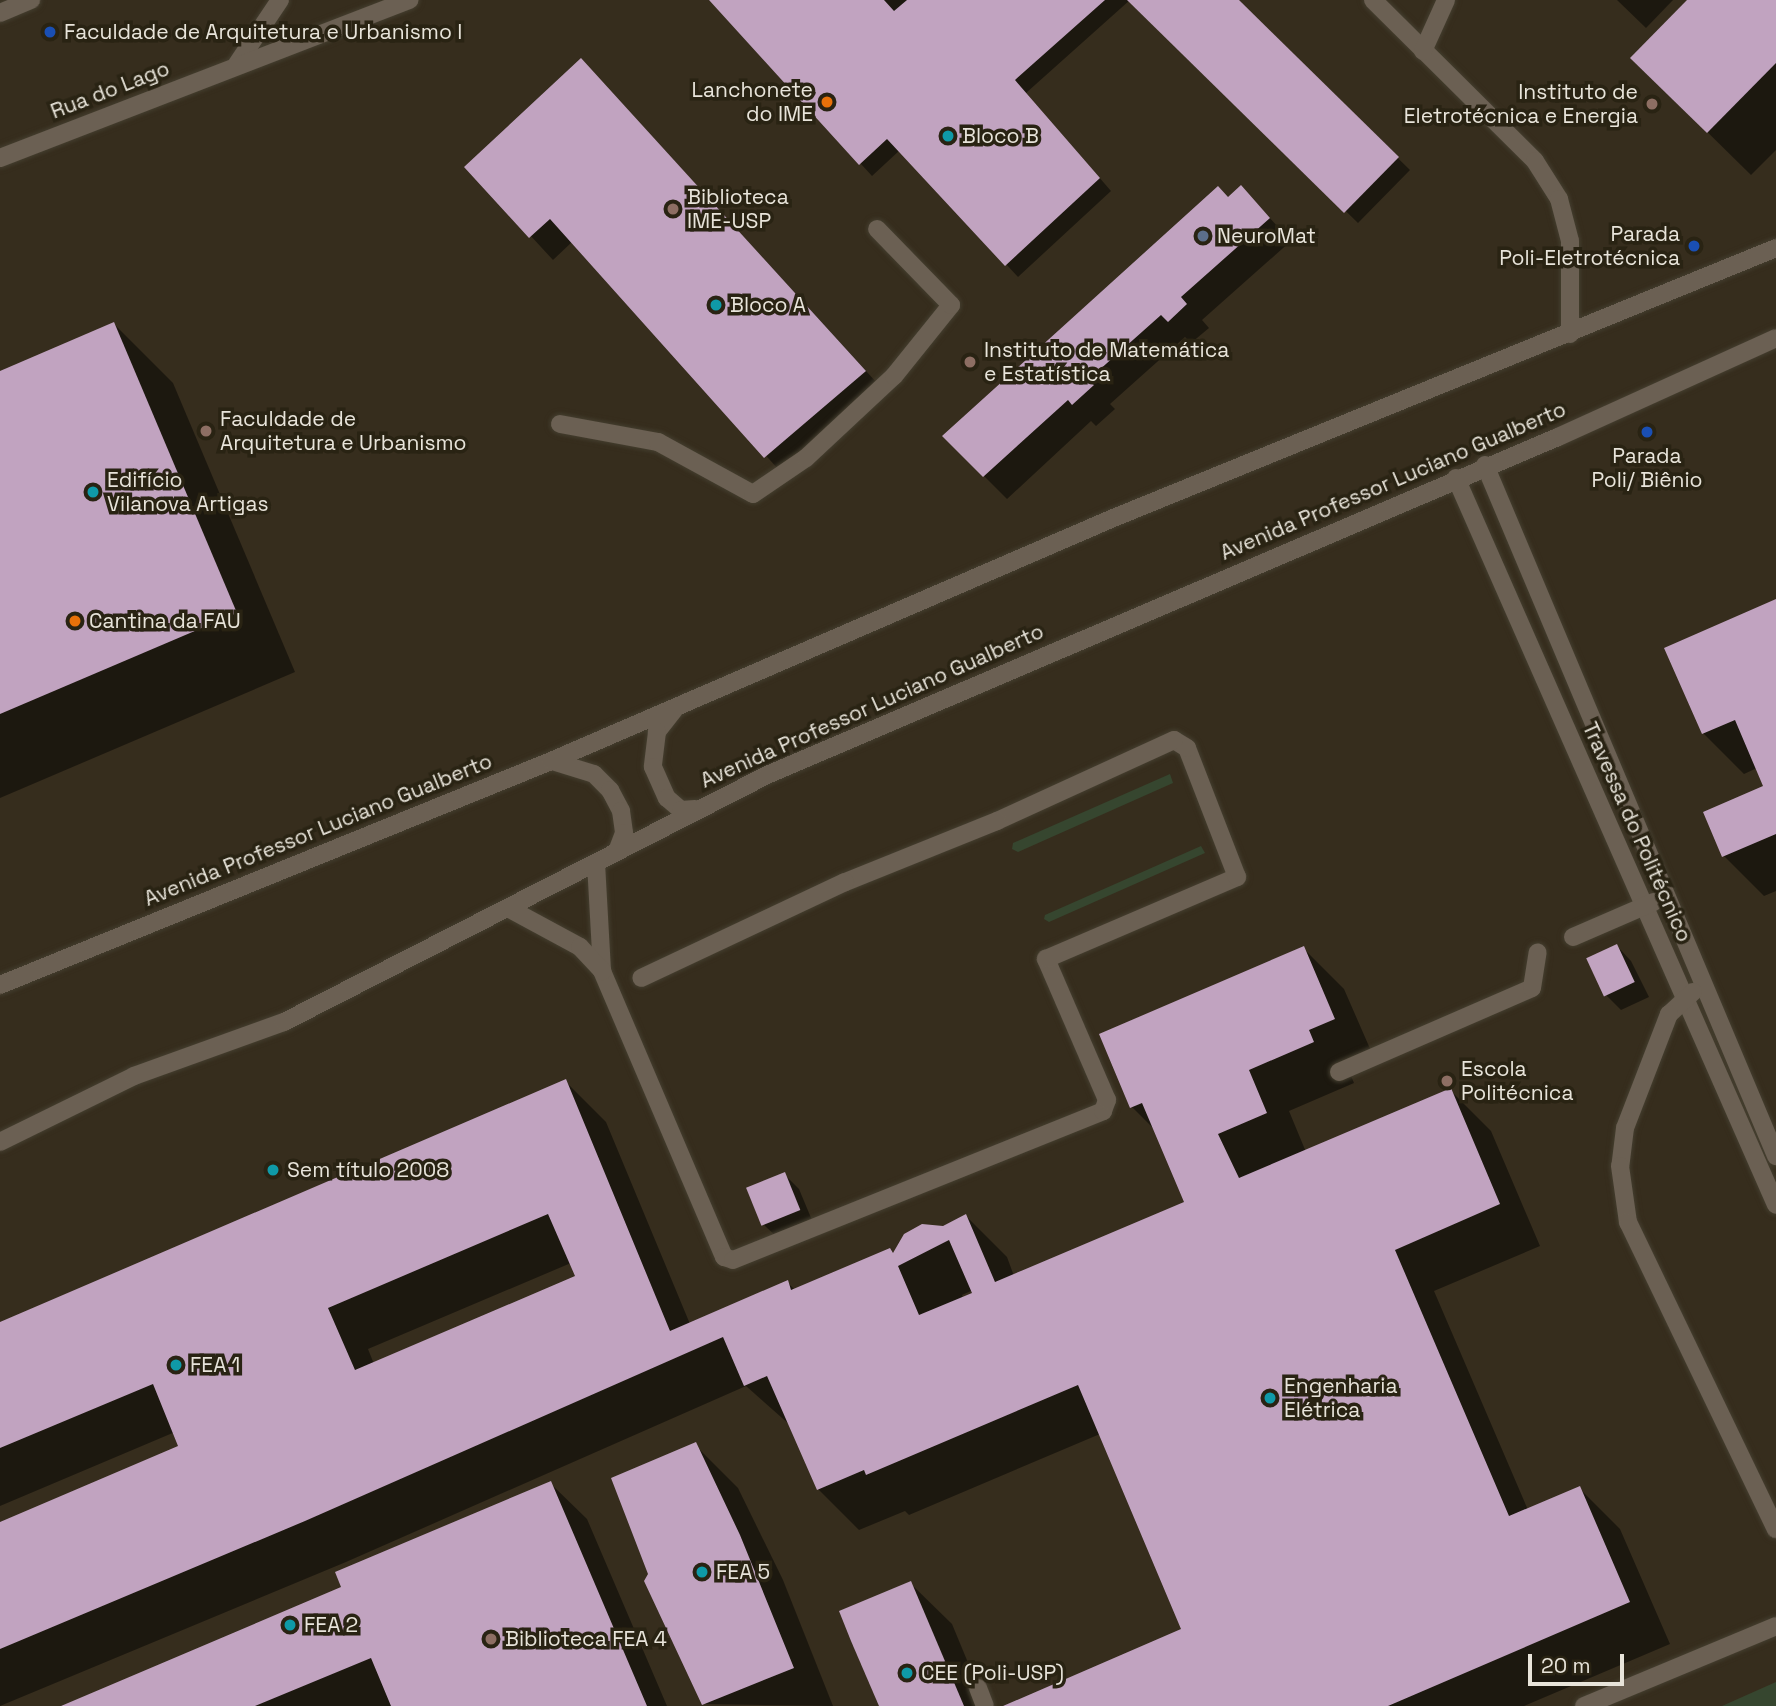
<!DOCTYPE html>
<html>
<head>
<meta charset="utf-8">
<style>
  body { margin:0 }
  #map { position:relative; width:1776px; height:1706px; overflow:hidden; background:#292313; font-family:"Space Grotesk",sans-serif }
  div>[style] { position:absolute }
  .education>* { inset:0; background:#362d1d; transform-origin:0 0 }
  .green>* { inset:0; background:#36462f }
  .shadow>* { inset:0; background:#0007 }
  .building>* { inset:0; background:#c1a3c0; transform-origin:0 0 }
  .roads { filter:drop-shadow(0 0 2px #443e2f) drop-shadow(0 0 2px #443e2f) }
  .minor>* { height:18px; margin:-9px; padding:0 9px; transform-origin:9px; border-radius:9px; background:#6b6053 }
  .dots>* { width:19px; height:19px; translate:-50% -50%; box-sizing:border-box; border:4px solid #292313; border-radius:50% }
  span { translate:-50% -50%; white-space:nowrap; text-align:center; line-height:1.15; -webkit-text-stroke:7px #292313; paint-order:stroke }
  .poi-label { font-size:21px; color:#e8e4da }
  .left { translate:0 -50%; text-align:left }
  .right { translate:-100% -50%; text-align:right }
  .street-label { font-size:21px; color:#e8e4da }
  .scale { position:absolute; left:1528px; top:1654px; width:96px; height:32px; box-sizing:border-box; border:4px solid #e8e4da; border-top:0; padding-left:9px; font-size:21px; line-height:24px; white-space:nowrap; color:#e8e4da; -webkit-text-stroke:5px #292313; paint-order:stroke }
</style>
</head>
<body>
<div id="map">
  <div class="education">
    <i style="left:0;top:0;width:1776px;height:1706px"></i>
  </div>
  <div class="green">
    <i style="clip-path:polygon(1170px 774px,1173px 783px,1018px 852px,1012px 849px,1013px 843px)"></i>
    <i style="clip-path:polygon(1201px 846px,1205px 853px,1049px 922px,1044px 919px,1045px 915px)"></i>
    <i style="clip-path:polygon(1776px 1682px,1776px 1706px,1722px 1706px)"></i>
  </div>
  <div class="shadow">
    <i style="clip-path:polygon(711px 0,1236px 0,1410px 170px,1358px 223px,1130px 0,1026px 93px,1111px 191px,1018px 277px,900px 150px,872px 176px)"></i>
    <i style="clip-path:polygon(1617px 0,1673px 0,1646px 28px)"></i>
    <i style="clip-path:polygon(1689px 0,1776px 0,1776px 150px,1751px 175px,1632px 58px)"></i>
    <i style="clip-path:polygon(603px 83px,887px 394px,788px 480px,572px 242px,553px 260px,467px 167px)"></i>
    <i style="clip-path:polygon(1241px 187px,1291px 241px,1202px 320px,1209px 328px,1191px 343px,1185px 337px,1110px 404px,1115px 409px,1096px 426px,1091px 421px,1007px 499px,944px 436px)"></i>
    <i style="clip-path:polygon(114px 324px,173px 383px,295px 672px,0 798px,0 373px)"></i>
    <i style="clip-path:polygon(1776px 601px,1776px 891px,1764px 896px,1724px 856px,1765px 787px,1757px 768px,1744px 774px,1703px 733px,1667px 649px)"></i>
    <i style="clip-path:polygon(1617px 946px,1631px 961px,1649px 997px,1621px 1010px,1606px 995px)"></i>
    <i style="clip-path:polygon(evenodd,1303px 948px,1344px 989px,1375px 1060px,1349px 1071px,1354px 1083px,1289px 1111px,1306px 1152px,1450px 1090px,1491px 1131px,1540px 1246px,1434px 1291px,1528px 1510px,1579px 1488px,1620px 1529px,1670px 1644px,1524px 1706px,1008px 1706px,1183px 1630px,1100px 1434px,909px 1515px,905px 1511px,859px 1530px,818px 1489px,790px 1425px,746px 1386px,346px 1562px,0 1706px,0 1524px,181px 1447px,175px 1432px,0 1506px,0 1323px,565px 1081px,606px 1122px,690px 1324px,787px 1282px,795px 1290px,894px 1254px,966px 1216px,1007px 1257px,1014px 1276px,1186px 1203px,1156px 1131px,1132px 1107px,1303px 948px,571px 1263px,577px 1277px,374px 1364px,368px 1349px,571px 1263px,1303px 948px,973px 1290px,974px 1294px,963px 1298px,962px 1295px,973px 1290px)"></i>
    <i style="clip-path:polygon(784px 1174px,799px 1189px,814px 1225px,779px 1239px,764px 1225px)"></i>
    <i style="clip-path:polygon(695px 1445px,738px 1488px,783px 1580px,833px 1706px,703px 1704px)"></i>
    <i style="clip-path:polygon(550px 1483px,587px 1519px,667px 1706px,64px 1706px,343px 1588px)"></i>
    <i style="clip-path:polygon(910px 1583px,952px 1624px,986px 1706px,881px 1706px)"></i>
  </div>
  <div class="building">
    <i style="clip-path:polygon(709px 0,884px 0,894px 11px,907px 0,1105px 0,1015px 80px,1100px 178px,1005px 266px,887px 139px,859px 165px)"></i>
    <i style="clip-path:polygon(1127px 0,1239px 0,1399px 157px,1344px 213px)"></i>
    <i style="clip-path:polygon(1687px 0,1776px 0,1776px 63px,1707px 133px,1630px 58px)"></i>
    <i style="clip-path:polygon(581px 58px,866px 371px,764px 458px,550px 219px,529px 238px,464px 167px)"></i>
    <i style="clip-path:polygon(1241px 185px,1270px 218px,1181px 297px,1187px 304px,1168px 322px,1161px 315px,1088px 380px,1094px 385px,1072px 405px,1068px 400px,983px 477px,942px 436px,1218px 186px,1228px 197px)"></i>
    <i style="clip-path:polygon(114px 322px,237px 613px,0 714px,0 371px)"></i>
    <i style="clip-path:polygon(1776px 599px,1776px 834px,1722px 857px,1703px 812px,1763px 786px,1735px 720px,1702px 734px,1664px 648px)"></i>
    <i style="left:1617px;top:944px;width:42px;height:34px;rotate:65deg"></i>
    <i style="clip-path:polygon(evenodd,1304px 946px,1335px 1019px,1309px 1030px,1314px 1042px,1249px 1070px,1267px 1113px,1218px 1134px,1239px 1178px,1451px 1088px,1500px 1204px,1395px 1250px,1509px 1516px,1580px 1486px,1630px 1602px,1388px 1706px,1003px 1706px,1181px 1629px,1078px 1385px,866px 1475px,864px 1470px,817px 1490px,767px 1376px,744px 1386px,723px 1337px,305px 1521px,0 1649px,0 1522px,178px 1446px,153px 1384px,0 1448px,0 1322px,566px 1079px,670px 1331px,788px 1280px,791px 1290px,890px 1248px,893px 1253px,904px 1234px,922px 1224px,943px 1226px,966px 1214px,995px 1282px,1184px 1202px,1142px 1103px,1130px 1108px,1099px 1034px,1304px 946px,548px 1214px,575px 1276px,355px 1370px,328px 1308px,548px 1214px,1304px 946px,949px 1240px,972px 1293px,919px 1315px,898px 1266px,949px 1240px)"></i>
    <i style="left:785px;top:1172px;width:41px;height:42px;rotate:68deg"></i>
    <i style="clip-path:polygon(696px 1442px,740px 1535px,794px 1668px,702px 1705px,644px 1581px,648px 1574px,611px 1478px)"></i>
    <i style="clip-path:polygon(551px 1481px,647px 1706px,391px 1706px,371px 1658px,255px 1706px,61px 1706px,341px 1587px,335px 1572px)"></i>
    <i style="clip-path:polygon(911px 1581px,964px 1706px,879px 1706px,851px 1641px,839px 1611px)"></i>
  </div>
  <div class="roads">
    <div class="minor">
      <i style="left:1373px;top:0;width:228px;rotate:44.8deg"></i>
      <i style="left:1535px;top:161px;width:45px;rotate:57.7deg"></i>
      <i style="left:1559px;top:199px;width:43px;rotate:75.3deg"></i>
      <i style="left:1570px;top:241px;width:93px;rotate:90deg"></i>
      <i style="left:0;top:13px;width:34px;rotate:-23deg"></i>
      <i style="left:1423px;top:51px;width:56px;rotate:-65.7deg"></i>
      <i style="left:237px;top:64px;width:77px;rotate:-56.1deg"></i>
      <i style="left:0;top:158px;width:439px;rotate:-21.1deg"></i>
      <i style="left:560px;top:424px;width:100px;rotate:10.4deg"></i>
      <i style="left:658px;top:442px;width:108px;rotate:28.7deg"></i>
      <i style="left:753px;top:494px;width:64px;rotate:-34.2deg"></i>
      <i style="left:806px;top:458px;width:120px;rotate:-43deg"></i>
      <i style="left:894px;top:376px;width:91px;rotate:-51.2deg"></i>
      <i style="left:951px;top:305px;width:106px;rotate:-134.2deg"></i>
      <i style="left:1485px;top:465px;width:750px;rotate:67.16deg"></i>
      <i style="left:1456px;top:478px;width:794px;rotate:66.24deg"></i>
      <i style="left:674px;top:710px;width:28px;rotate:128deg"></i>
      <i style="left:657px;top:732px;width:35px;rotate:97deg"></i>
      <i style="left:653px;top:767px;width:34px;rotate:66deg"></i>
      <i style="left:667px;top:798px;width:18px;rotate:41deg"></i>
      <i style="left:681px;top:810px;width:14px;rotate:-4deg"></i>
      <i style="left:552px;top:761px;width:44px;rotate:17.2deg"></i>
      <i style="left:594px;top:774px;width:23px;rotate:45deg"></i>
      <i style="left:610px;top:790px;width:24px;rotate:62deg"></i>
      <i style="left:621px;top:811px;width:22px;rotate:82deg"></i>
      <i style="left:624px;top:833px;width:17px;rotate:111deg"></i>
      <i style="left:596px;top:863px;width:108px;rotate:86.8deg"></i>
      <i style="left:602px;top:971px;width:311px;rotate:66.9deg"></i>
      <i style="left:724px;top:1257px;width:9px;rotate:18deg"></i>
      <i style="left:733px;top:1260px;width:399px;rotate:-21.9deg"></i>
      <i style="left:1103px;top:1111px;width:12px;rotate:-70deg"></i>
      <i style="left:1107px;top:1100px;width:154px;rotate:-113.4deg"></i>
      <i style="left:1046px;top:959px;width:208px;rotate:-23.2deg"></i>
      <i style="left:1237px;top:877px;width:138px;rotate:-111.2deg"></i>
      <i style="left:1187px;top:748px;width:15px;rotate:-148deg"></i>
      <i style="left:1174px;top:740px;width:195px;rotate:155.4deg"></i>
      <i style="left:997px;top:821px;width:164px;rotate:158.1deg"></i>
      <i style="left:845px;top:882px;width:225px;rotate:154.8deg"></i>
      <i style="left:508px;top:908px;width:82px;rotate:28.4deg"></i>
      <i style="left:580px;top:947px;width:33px;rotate:47deg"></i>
      <i style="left:1573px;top:937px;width:88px;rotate:-23.4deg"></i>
      <i style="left:0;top:985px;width:595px;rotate:-22.12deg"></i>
      <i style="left:551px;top:761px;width:610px;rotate:-23.37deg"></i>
      <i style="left:1111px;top:519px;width:718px;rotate:-22.17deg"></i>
      <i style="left:1693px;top:992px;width:33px;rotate:137deg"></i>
      <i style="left:1669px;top:1014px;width:122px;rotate:111.1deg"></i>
      <i style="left:1625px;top:1128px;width:38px;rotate:97deg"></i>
      <i style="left:1620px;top:1166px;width:57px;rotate:81.9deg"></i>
      <i style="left:1628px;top:1222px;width:341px;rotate:64.3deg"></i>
      <i style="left:1339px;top:1072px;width:210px;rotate:-23.5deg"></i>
      <i style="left:1532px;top:988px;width:36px;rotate:-81deg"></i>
      <i style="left:0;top:1142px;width:149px;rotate:-26.2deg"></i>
      <i style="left:134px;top:1076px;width:159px;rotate:-19.8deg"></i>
      <i style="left:284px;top:1022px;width:542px;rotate:-27.08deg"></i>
      <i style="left:767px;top:775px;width:860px;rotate:-23.14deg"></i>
      <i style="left:1558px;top:437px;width:239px;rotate:-24.4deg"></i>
      <i style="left:978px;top:1688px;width:19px;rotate:69deg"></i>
      <i style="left:1584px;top:1706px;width:208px;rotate:-22.6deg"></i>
    </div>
  </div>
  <div class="dots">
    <i style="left:50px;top:32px;background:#1a4fb4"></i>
    <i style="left:827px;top:102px;background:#e8710a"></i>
    <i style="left:1652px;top:104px;background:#8d6e63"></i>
    <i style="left:948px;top:136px;background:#0f9aa8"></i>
    <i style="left:673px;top:209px;background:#8d6e63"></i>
    <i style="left:1203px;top:236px;background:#5c6f8a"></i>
    <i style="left:1694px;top:246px;background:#1a4fb4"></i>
    <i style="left:716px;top:305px;background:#0f9aa8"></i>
    <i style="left:970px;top:362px;background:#8d6e63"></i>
    <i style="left:206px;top:431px;background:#8d6e63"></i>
    <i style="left:1647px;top:432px;background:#1a4fb4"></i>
    <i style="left:93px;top:492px;background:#0f9aa8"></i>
    <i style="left:75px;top:621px;background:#e8710a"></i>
    <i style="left:1447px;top:1081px;background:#8d6e63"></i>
    <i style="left:273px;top:1170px;background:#0f9aa8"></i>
    <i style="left:176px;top:1365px;background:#0f9aa8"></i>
    <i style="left:1270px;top:1398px;background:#0f9aa8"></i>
    <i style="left:702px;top:1572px;background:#0f9aa8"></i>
    <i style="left:290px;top:1625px;background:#0f9aa8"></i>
    <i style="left:491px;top:1639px;background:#8d6e63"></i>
    <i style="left:907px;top:1673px;background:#0f9aa8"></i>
  </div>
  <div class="poi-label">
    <span class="left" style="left:64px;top:32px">Faculdade de Arquitetura e Urbanismo I</span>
    <span class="right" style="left:813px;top:102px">Lanchonete<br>do IME</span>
    <span class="right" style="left:1638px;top:104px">Instituto de<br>Eletrotécnica e Energia</span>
    <span class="left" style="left:962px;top:136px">Bloco B</span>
    <span class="left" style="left:687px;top:209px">Biblioteca<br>IME-USP</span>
    <span class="right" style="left:1680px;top:246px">Parada<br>Poli-Eletrotécnica</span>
    <span class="left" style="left:1217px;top:236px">NeuroMat</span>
    <span class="left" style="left:730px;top:305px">Bloco A</span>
    <span class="left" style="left:984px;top:362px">Instituto de Matemática<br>e Estatística</span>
    <span class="left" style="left:220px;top:431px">Faculdade de<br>Arquitetura e Urbanismo</span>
    <span style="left:1647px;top:468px">Parada<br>Poli/ Biênio</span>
    <span class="left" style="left:107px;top:492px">Edifício<br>Vilanova Artigas</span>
    <span class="left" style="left:89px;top:621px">Cantina da FAU</span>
    <span class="left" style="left:1461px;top:1081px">Escola<br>Politécnica</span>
    <span class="left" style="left:287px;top:1170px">Sem título 2008</span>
    <span class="left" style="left:190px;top:1365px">FEA 1</span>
    <span class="left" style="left:1284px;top:1398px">Engenharia<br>Elétrica</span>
    <span class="left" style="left:716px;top:1572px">FEA 5</span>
    <span class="left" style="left:304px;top:1625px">FEA 2</span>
    <span class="left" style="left:505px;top:1639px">Biblioteca FEA 4</span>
    <span class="left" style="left:921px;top:1673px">CEE (Poli-USP)</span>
  </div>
  <div class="street-label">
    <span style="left:110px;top:90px;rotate:-21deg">Rua do Lago</span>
    <span style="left:1393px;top:481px;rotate:-23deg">Avenida Professor Luciano Gualberto</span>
    <span style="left:872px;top:706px;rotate:-24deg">Avenida Professor Luciano Gualberto</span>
    <span style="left:318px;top:830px;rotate:-22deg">Avenida Professor Luciano Gualberto</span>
    <span style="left:1637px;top:832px;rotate:66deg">Travessa do Politécnico</span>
  </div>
  <div class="scale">20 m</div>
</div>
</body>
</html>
